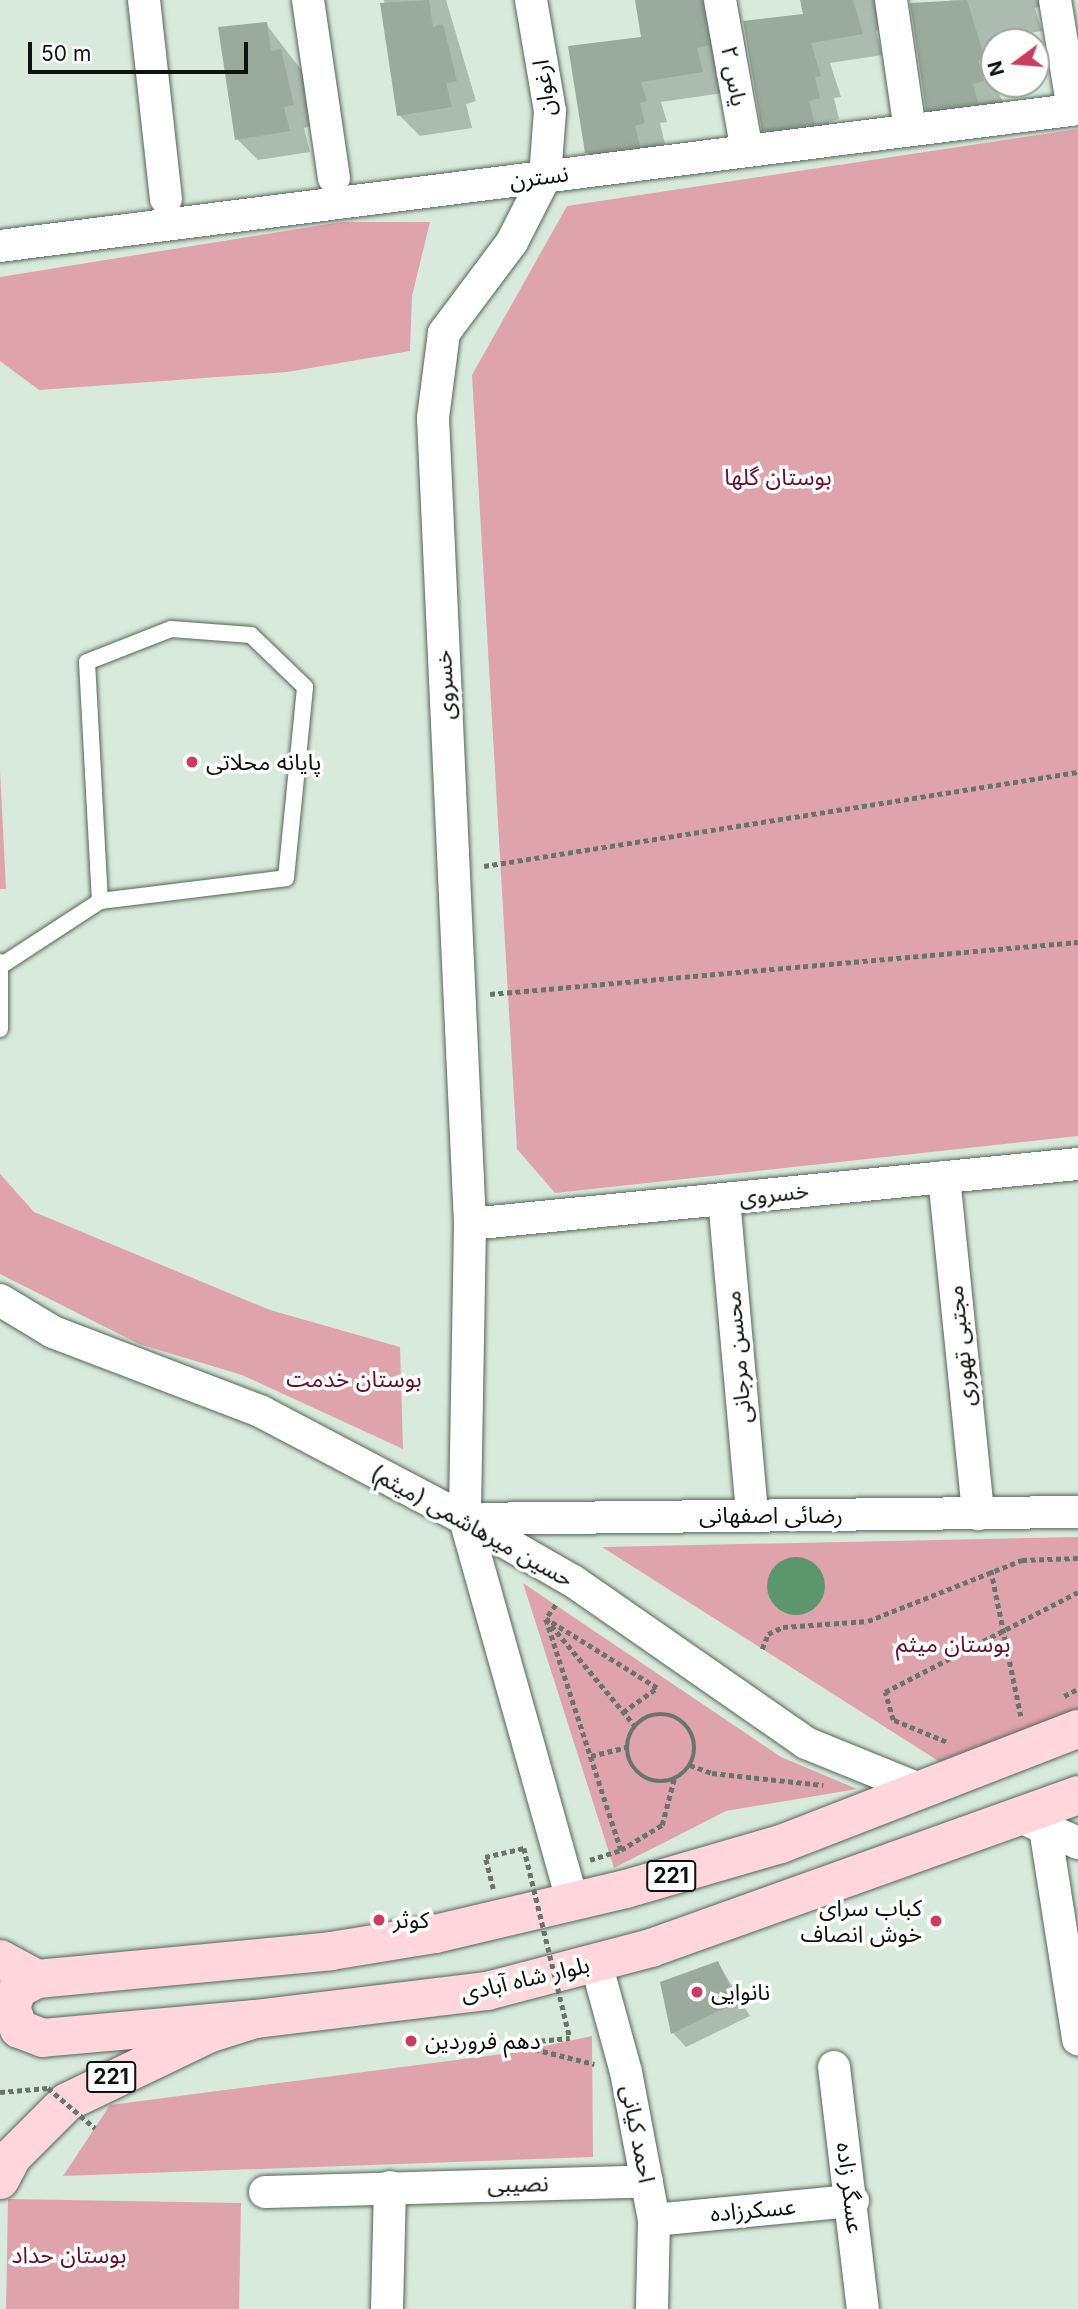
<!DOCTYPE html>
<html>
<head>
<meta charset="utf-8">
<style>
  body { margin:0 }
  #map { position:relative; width:1078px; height:2309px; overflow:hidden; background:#d8eadc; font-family:Inter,"Noto Sans Arabic",sans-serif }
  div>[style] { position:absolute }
  .green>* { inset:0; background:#dfa4ab; transform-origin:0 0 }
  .water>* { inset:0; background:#5b966c }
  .round { border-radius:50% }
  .shadow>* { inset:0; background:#0003 }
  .building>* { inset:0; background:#9aab9d }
  .path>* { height:4.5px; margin-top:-2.25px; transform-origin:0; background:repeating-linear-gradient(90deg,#69746b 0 5px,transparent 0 8.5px) }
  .path>.ring { margin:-2.25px; padding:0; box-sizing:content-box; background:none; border:4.5px solid #69746b; border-radius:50% }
  .roads { filter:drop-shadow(0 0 2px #566559) drop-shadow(0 0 2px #566559) }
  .service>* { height:16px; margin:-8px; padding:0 8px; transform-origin:8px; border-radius:8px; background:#fff }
  .minor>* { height:32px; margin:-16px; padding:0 16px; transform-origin:16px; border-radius:16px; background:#fff }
  .primary>* { height:38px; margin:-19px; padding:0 19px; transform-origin:19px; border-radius:19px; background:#fed6db }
  .path-bridge>* { height:4.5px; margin-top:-2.25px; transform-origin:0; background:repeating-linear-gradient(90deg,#69746b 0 5px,transparent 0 8.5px) }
  .dots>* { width:19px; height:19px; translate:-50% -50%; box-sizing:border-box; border:4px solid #fff; border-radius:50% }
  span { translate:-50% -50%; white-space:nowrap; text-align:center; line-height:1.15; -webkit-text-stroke:7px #fff; paint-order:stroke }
  .shield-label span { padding:2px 5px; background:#fff; border:2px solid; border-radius:5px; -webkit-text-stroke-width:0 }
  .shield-label { font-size:21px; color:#0c120d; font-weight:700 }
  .street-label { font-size:23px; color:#0c120d }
  .park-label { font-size:23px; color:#660f28 }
  .poi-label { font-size:23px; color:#0c120d }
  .left { translate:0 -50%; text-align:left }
  .right { translate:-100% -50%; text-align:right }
  .north { position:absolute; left:980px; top:28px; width:70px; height:70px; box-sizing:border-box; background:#fff; border:2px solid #9ea09e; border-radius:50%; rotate:254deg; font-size:19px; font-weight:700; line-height:28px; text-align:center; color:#0c120d }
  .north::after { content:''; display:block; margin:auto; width:24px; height:32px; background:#cb3c5e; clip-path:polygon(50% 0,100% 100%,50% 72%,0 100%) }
  .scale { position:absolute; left:28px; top:42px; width:220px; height:32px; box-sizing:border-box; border:4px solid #0c120d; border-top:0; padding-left:9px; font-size:21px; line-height:24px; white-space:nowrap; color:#0c120d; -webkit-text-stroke:5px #fff; paint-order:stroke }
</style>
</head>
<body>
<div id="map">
  <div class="green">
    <i style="clip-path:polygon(1078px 129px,1078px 1136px,555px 1193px,517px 1149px,472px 375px,567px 206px)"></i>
    <i style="clip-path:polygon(341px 222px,430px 222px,412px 296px,410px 351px,287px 372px,39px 390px,0 361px,0 277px)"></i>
    <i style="clip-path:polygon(0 770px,6px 889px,0 889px)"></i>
    <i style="clip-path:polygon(0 1174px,34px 1212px,270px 1310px,400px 1347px,403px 1449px,242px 1375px,139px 1344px,0 1274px)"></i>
    <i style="clip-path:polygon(1078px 1537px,1078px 1710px,940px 1762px,602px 1547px)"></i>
    <i style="clip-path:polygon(523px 1583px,781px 1757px,857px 1789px,726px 1811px,614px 1868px)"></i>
    <i style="clip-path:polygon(592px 2036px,593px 2157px,63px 2176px,110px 2105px,517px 2052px)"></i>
    <i style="left:8px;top:2199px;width:233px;height:111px;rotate:1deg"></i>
  </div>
  <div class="water">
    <i class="round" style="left:767px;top:1557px;width:58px;height:58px"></i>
  </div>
  <div class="shadow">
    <i style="clip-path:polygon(384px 0,446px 0,476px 101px,466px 104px,472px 128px,420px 136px,399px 115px)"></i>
    <i style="clip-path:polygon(636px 0,706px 0,729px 66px,716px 69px,723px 93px,661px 102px,667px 122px,660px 123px,665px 144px,655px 147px,660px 166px,608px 173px,587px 152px,643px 38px)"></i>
    <i style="clip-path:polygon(802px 0,886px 0,893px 27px,876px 31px,882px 55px,830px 63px,841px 97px,834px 98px,839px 119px,829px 122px,835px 144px,785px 151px,764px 130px,805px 16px)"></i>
    <i style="clip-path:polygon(955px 0,1045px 0,1046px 5px,1035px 8px,1042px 31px,992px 39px,994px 84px,1003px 102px,948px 130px,927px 109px,912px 5px)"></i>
    <i style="clip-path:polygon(266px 24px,302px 71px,314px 125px,304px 128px,310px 152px,258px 160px,237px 139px)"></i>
    <i style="clip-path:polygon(718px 1963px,750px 2016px,686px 2047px,673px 2033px,662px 1983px)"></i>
  </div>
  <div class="building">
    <i style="clip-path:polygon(429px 0,433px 27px,443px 24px,457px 81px,446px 83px,452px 107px,397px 116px,380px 3px)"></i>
    <i style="clip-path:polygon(635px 0,702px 0,709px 45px,697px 48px,703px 72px,641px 82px,647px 101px,640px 103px,645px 123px,635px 126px,640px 146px,585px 153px,568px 46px,641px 37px)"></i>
    <i style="clip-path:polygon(800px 0,853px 0,863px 34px,811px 43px,821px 76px,815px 77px,820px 98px,809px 101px,815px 124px,762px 131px,743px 21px,803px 14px)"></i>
    <i style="clip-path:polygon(967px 0,985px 59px,978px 61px,984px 81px,973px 84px,978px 103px,926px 110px,910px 3px)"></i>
    <i style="clip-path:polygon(267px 22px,271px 51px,281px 49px,294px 105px,284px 107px,290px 131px,235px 140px,218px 27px)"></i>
    <i style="clip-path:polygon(718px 1961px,737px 2002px,671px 2034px,660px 1982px)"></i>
  </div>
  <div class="path">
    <i style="left:484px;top:866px;width:601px;rotate:-8.99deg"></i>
    <i style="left:490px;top:994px;width:590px;rotate:-5.05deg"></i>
    <i style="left:991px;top:1570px;width:149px;rotate:78.4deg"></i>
    <i style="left:556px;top:1605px;width:17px;rotate:126deg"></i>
    <i style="left:546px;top:1619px;width:139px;rotate:50.2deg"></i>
    <i style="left:762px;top:1649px;width:16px;rotate:-68deg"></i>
    <i style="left:768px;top:1634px;width:17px;rotate:-25deg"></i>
    <i style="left:783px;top:1627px;width:85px;rotate:-4deg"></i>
    <i style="left:868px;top:1621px;width:166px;rotate:-21.6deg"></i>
    <i style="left:1022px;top:1560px;width:56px;rotate:-2deg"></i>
    <i style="left:1064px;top:1696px;width:16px;rotate:-27deg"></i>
    <i style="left:623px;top:1712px;width:42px;rotate:-35.2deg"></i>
    <i style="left:657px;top:1688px;width:131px;rotate:-148.1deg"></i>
    <i style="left:546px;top:1619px;width:243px;rotate:72deg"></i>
    <i style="left:621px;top:1850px;width:48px;rotate:-31.4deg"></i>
    <i style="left:662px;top:1825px;width:48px;rotate:-75.4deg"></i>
    <i class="ring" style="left:627px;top:1714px;width:63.5px;height:63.5px"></i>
    <i style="left:946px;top:1742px;width:57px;rotate:-157.5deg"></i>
    <i style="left:893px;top:1720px;width:29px;rotate:-106deg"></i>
    <i style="left:885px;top:1692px;width:217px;rotate:-27.4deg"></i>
    <i style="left:591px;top:1756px;width:37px;rotate:-14deg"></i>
    <i style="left:690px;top:1765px;width:23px;rotate:20deg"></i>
    <i style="left:712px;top:1773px;width:112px;rotate:6.2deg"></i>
    <i style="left:590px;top:1860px;width:33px;rotate:-18deg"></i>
    <i style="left:493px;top:1889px;width:33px;rotate:-104deg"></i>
    <i style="left:485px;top:1857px;width:40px;rotate:-13deg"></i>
    <i style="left:510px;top:2043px;width:87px;rotate:14deg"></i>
    <i style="left:515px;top:2043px;width:55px;rotate:-5.2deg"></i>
  </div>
  <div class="roads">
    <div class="service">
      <i style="left:0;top:962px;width:67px;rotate:90deg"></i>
      <i style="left:2px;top:965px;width:117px;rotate:-33.1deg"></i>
      <i style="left:100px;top:901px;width:187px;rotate:-7deg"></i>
      <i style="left:286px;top:878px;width:192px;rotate:-84.3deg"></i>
      <i style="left:305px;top:687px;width:75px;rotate:-136.1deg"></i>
      <i style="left:251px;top:635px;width:80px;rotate:-175.7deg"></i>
      <i style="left:171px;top:629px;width:90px;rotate:158.6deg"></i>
      <i style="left:87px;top:662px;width:239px;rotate:86.9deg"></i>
    </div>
    <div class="minor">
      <i style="left:144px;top:0;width:200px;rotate:83.7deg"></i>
      <i style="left:308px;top:0;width:180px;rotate:81.7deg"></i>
      <i style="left:531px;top:0;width:113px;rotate:80.3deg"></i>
      <i style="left:550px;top:111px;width:66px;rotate:94.3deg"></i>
      <i style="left:545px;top:177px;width:73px;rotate:116.9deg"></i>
      <i style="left:512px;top:242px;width:114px;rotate:126.8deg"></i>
      <i style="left:444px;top:333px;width:86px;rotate:97.4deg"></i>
      <i style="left:433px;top:418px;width:807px;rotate:87.37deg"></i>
      <i style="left:470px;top:1224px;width:295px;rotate:91deg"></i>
      <i style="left:465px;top:1519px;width:398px;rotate:74.3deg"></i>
      <i style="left:720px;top:0;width:153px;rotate:79.9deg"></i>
      <i style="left:891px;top:0;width:131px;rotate:81.7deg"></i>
      <i style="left:1055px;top:0;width:111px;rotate:80.7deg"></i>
      <i style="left:0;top:246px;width:1087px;rotate:-7.24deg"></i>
      <i style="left:944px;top:1177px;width:339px;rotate:84.2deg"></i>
      <i style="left:724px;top:1199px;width:317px;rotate:84.9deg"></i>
      <i style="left:470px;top:1224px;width:611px;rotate:-5.64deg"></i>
      <i style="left:0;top:1300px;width:62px;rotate:31.1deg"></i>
      <i style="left:53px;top:1332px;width:224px;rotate:20.9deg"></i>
      <i style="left:262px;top:1412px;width:229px;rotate:27.8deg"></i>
      <i style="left:465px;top:1519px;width:125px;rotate:29.9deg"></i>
      <i style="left:573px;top:1581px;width:284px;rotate:34.8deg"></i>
      <i style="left:806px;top:1743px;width:125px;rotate:22.1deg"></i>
      <i style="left:466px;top:1519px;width:612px;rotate:-0.66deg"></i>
      <i style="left:1029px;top:1821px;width:54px;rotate:24.2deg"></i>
      <i style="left:1045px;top:1828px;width:214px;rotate:81.1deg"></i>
      <i style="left:596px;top:1963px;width:113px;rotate:74.6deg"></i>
      <i style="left:626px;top:2072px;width:151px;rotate:79.3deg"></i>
      <i style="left:654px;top:2220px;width:89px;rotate:91.3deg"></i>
      <i style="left:834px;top:2067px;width:244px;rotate:83.2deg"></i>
      <i style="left:265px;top:2192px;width:382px;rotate:-1.6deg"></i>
      <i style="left:654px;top:2220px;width:200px;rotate:-5.5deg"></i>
      <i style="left:387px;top:2309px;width:122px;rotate:-88.6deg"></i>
    </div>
    <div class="primary">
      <i style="left:0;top:1959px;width:42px;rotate:28.4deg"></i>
      <i style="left:255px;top:2019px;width:213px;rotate:174.9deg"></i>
      <i style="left:43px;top:2038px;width:26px;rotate:-159deg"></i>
      <i style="left:19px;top:2029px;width:23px;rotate:-110deg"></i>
      <i style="left:11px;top:2007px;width:19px;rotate:-69deg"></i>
      <i style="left:18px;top:1989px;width:21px;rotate:-28deg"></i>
      <i style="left:37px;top:1979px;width:295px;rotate:-5.4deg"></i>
      <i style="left:331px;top:1951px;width:105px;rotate:-9.3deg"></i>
      <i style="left:435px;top:1934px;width:196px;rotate:-13.3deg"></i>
      <i style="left:626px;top:1889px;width:161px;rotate:-16.2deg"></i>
      <i style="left:781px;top:1844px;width:318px;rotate:-21.2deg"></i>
      <i style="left:0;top:2180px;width:27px;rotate:-62deg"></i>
      <i style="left:13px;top:2156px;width:76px;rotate:-45deg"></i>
      <i style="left:67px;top:2102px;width:157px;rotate:-25.7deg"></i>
      <i style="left:208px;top:2034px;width:49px;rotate:-17.7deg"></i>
      <i style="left:255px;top:2019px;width:234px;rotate:-6.9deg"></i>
      <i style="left:487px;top:1991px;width:170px;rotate:-14.7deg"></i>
      <i style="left:651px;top:1948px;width:454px;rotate:-19.7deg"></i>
    </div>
  </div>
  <div class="path-bridge">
    <i style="left:524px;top:1848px;width:195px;rotate:76.4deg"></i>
    <i style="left:0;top:2092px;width:48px;rotate:-4.8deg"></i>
    <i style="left:48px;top:2088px;width:62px;rotate:40.4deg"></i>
  </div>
  <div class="dots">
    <i style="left:192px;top:762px;background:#cb3c5e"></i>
    <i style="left:379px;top:1920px;background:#cb3c5e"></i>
    <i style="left:936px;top:1921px;background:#cb3c5e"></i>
    <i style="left:697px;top:1992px;background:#cb3c5e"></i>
    <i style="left:411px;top:2041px;background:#cb3c5e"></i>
  </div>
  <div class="shield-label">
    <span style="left:671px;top:1876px">221</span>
    <span style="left:111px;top:2077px">221</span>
  </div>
  <div class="street-label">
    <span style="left:734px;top:76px;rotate:80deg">یاس ۲</span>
    <span style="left:544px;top:88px;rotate:-97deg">ارغوان</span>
    <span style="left:539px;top:177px;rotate:-7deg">نسترن</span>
    <span style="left:445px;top:685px;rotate:-93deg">خسروی</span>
    <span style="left:774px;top:1194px;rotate:-6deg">خسروی</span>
    <span style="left:961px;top:1346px;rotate:-96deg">مجتبی تهوری</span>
    <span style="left:738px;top:1357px;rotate:-95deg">محسن مرجانی</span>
    <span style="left:771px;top:1515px">رضائی اصفهانی</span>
    <span style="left:472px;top:1526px;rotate:29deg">حسین میرهاشمی (میثم)</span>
    <span style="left:525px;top:1979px;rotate:-13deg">بلوار شاه آبادی</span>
    <span style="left:638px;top:2134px;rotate:79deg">احمد کیانی</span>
    <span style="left:518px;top:2184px;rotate:-1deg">نصیبی</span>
    <span style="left:850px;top:2188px;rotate:83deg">عسگر زاده</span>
    <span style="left:753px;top:2210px;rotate:-5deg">عسکرزاده</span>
  </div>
  <div class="park-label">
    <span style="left:778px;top:477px">بوستان گلها</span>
    <span style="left:354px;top:1379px">بوستان خدمت</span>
    <span style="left:953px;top:1644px">بوستان میثم</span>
    <span style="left:69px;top:2255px">بوستان حداد</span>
  </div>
  <div class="poi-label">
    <span class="left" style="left:206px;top:762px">پایانه محلاتی</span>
    <span class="right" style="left:922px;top:1921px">کباب سرای<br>خوش انصاف</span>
    <span class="left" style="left:393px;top:1920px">کوثر</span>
    <span class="left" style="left:711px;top:1992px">نانوایی</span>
    <span class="left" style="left:425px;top:2041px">دهم فروردین</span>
  </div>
  <div class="north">N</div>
  <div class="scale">50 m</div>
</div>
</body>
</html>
